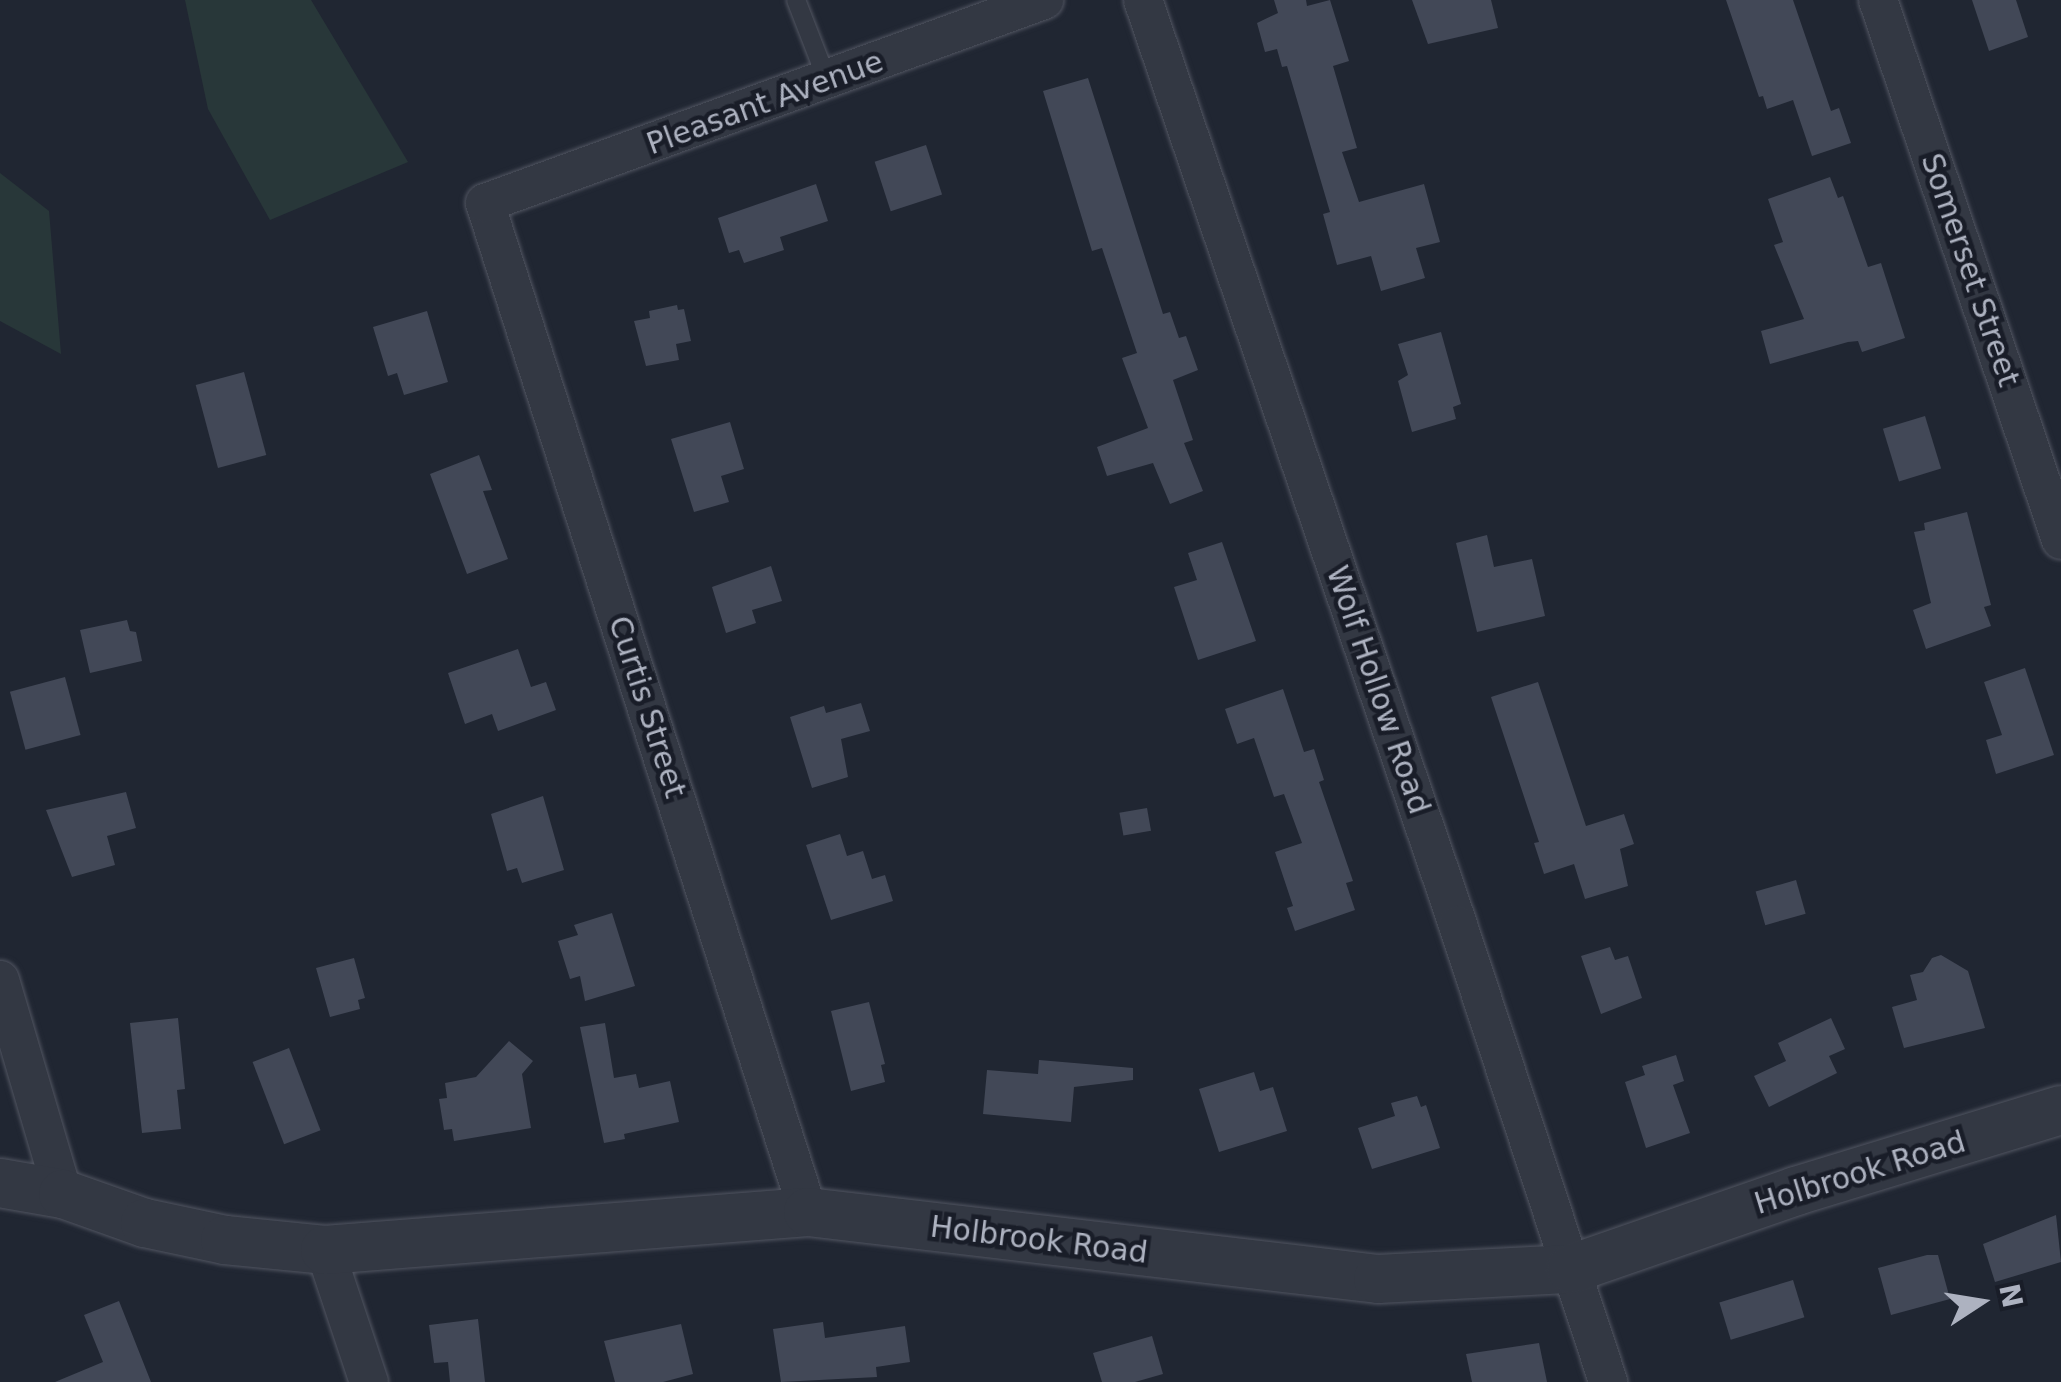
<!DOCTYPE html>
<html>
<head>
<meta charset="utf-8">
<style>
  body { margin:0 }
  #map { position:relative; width:2061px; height:1382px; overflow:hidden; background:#202632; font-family:"DejaVu Sans",sans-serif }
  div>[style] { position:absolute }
  .green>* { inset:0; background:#283739 }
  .building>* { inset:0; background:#424857; transform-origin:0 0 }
  .roads { filter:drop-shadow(0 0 2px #515561) drop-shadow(0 0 2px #515561) }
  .service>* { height:18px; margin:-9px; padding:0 9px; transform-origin:9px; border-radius:9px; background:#333843 }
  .minor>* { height:38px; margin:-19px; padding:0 19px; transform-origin:19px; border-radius:19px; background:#333843 }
  .tertiary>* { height:48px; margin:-24px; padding:0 24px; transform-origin:24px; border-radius:24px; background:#333843 }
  span { translate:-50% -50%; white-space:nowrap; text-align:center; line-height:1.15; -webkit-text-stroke:9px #191d28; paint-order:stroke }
  .street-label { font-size:30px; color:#adb2c0 }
  .north { position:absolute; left:1931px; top:1252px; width:100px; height:100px; -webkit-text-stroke:8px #191d28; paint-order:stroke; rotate:78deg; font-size:28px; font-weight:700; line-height:40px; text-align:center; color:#adb2c0 }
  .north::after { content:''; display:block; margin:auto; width:35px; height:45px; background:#adb2c0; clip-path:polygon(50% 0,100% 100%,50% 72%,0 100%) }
</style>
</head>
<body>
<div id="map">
  <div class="green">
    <i style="clip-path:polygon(185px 0,311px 0,408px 162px,270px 220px,208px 109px)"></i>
    <i style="clip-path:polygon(0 173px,49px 211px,61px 354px,0 321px)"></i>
  </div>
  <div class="building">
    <i style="clip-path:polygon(1274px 0,1306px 0,1307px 6px,1330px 0,1349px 61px,1333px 66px,1357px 148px,1342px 152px,1359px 202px,1424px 184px,1440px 242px,1416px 248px,1425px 278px,1381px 291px,1371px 256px,1337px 265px,1323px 214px,1330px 212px,1287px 66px,1282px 67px,1277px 49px,1265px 52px,1257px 23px,1278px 13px)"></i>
    <i style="clip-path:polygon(1412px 0,1491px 0,1498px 28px,1428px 44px)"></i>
    <i style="clip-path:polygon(1726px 0,1793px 0,1831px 111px,1839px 108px,1851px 143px,1812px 156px,1793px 100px,1767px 109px,1763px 96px,1759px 97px)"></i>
    <i style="clip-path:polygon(1972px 0,2016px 0,2028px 37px,1989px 51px)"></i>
    <i style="clip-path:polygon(1088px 78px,1163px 314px,1170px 312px,1179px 338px,1186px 336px,1198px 370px,1173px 380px,1193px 440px,1184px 443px,1203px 491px,1170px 504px,1153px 463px,1107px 476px,1097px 447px,1148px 428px,1122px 358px,1137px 353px,1102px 248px,1092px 251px,1043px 91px)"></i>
    <i style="left:926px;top:145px;width:52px;height:54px;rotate:72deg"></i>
    <i style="clip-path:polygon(1830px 177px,1838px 198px,1843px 196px,1868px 267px,1881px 263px,1905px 338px,1862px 352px,1858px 341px,1848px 342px,1770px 364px,1761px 331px,1804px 319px,1774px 245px,1783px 242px,1768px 199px)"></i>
    <i style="clip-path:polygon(816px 184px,828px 221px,780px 237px,784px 250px,744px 263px,739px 250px,729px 253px,718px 218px)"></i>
    <i style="clip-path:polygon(677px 305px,678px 310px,684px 309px,691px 341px,676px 344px,679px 360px,646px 366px,634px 321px,650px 318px,649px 311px)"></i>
    <i style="clip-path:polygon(427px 311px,448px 382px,404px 395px,397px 373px,388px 376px,373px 327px)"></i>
    <i style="clip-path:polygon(1441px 332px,1461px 404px,1453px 407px,1456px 419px,1412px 432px,1398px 381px,1408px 375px,1398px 344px)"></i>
    <i style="left:244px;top:372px;width:86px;height:50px;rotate:75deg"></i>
    <i style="left:1925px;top:416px;width:55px;height:44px;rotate:73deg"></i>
    <i style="clip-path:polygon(730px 422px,744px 469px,721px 476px,729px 502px,694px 512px,671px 439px)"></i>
    <i style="clip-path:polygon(479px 455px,492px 490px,483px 491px,508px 559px,467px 574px,430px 474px)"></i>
    <i style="clip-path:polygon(1967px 512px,1991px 605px,1984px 607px,1991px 626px,1926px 649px,1913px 610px,1931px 603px,1914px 532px,1925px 530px,1924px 523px)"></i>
    <i style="clip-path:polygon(1487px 535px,1494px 567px,1532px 559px,1545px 616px,1477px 632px,1456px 543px)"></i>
    <i style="clip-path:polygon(1222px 542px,1256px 641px,1198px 660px,1174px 587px,1197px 580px,1188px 553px)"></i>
    <i style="clip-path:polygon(771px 566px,782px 601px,752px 610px,756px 623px,726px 633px,712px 587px)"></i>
    <i style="clip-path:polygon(127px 620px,130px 631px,136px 632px,142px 661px,90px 673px,80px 630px)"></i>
    <i style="clip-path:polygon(518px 649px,531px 687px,546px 682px,556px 710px,498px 731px,492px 714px,465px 724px,448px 673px)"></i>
    <i style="clip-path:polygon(2025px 668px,2054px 755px,1996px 774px,1986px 740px,2002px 735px,1984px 682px)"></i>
    <i style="left:65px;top:677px;width:60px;height:57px;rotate:75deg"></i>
    <i style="clip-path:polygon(1538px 682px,1586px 826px,1624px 814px,1634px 844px,1620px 849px,1628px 886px,1585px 899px,1574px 864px,1544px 874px,1534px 843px,1539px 842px,1491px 697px)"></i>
    <i style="clip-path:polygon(1283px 689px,1304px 752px,1314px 749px,1324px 780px,1319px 782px,1353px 881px,1346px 883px,1355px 910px,1295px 931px,1287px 908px,1293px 906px,1275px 852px,1302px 843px,1284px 794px,1274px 797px,1254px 738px,1237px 744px,1225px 709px)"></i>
    <i style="clip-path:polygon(861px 703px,870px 731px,841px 739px,848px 777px,812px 788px,790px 717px,824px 706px,826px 713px)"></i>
    <i style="clip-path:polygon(126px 792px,136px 828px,107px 836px,115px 865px,72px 877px,46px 810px)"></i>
    <i style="clip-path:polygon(543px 796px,564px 870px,522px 883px,517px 868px,507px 871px,491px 814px)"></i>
    <i style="left:1147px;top:808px;width:23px;height:28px;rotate:80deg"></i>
    <i style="clip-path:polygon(840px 834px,847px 856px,863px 851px,872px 879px,885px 875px,893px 901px,831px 920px,806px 845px)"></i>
    <i style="left:1796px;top:880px;width:35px;height:42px;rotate:74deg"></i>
    <i style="clip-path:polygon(612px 913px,635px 986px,585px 1001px,580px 976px,570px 979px,558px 941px,578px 935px,574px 925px)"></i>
    <i style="clip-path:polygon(1610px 947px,1615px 960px,1628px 956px,1642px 998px,1601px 1014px,1581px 956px)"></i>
    <i style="clip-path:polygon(1941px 955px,1968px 971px,1985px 1028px,1904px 1048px,1892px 1007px,1917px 1000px,1910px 975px,1923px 972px,1932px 958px)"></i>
    <i style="clip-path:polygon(354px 958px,365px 998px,358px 1000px,360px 1009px,330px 1017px,316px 968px)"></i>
    <i style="clip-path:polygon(869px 1002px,885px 1064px,881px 1065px,885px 1082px,851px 1091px,831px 1011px)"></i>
    <i style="clip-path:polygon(178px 1018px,185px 1089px,177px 1090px,181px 1129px,142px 1133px,130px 1023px)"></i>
    <i style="clip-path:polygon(1831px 1018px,1845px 1049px,1829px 1056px,1837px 1073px,1769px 1107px,1754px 1076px,1786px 1061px,1778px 1043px)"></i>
    <i style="clip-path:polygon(605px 1023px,614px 1078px,636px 1074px,639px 1088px,670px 1081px,679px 1122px,624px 1134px,625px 1139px,604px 1143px,580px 1027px)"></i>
    <i style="clip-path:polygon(509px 1041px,533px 1061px,522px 1074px,531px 1128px,454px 1141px,452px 1129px,444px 1130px,439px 1099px,447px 1098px,445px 1083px,476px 1077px)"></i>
    <i style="left:289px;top:1048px;width:88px;height:39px;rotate:69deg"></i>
    <i style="clip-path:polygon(1676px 1055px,1684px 1081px,1673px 1085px,1690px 1133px,1646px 1148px,1625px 1082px,1645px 1075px,1642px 1066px)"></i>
    <i style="clip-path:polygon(1039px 1060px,1133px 1068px,1133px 1080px,1074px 1087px,1071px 1122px,983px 1114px,987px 1070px,1038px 1074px)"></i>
    <i style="clip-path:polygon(1254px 1072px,1260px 1091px,1273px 1087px,1287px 1131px,1219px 1152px,1199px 1089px)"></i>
    <i style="clip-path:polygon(1417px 1096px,1421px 1107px,1426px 1105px,1440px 1148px,1372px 1169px,1358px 1128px,1395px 1116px,1391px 1103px)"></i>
    <i style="clip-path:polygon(2056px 1215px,2061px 1262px,1995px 1282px,1983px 1244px)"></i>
    <i style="clip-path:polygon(1927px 1255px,1938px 1255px,1950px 1299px,1891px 1315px,1878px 1268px)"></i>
    <i style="left:1793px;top:1280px;width:39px;height:77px;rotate:73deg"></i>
    <i style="clip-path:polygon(119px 1301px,151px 1382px,55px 1382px,103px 1362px,84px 1315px)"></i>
    <i style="clip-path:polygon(478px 1319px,485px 1382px,450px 1382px,448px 1362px,434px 1363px,429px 1325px)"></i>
    <i style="clip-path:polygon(823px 1322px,825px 1338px,905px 1326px,910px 1362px,876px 1367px,877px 1377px,781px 1382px,773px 1329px)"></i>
    <i style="clip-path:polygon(681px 1324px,693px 1374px,663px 1382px,615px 1382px,604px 1341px)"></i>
    <i style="clip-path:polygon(1152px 1336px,1163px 1374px,1135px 1382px,1102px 1382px,1093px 1353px)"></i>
    <i style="clip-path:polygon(1539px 1343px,1547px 1382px,1472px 1382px,1466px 1354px)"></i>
  </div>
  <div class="roads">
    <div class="service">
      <i style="left:796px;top:0;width:86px;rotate:68.8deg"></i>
    </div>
    <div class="minor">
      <i style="left:1143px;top:0;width:977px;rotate:71.19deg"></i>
      <i style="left:1458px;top:925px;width:481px;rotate:71.8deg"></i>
      <i style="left:1878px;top:0;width:570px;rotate:71.28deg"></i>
      <i style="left:0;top:980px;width:223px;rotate:73.6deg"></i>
      <i style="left:808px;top:1212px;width:1059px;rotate:-107.75deg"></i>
      <i style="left:485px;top:203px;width:595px;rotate:-19.96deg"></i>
      <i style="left:325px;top:1250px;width:139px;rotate:71.6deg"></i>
    </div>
    <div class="tertiary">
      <i style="left:0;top:1183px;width:64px;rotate:9.9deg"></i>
      <i style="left:63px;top:1194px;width:87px;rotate:19.5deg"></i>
      <i style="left:145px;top:1223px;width:82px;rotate:12deg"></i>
      <i style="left:225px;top:1240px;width:100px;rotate:5.7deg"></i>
      <i style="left:325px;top:1250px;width:484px;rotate:-4.5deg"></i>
      <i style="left:808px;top:1212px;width:574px;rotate:6.7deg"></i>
      <i style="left:1378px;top:1279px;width:193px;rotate:-3deg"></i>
      <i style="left:1571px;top:1269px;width:238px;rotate:-19.1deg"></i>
      <i style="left:1796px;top:1191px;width:277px;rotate:-17deg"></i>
    </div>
  </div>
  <div class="street-label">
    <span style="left:765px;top:103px;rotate:-20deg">Pleasant Avenue</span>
    <span style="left:1970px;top:270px;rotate:71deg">Somerset Street</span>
    <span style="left:1378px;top:690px;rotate:71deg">Wolf Hollow Road</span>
    <span style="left:647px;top:707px;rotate:72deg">Curtis Street</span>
    <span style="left:1860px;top:1173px;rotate:-17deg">Holbrook Road</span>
    <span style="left:1039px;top:1240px;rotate:7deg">Holbrook Road</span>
  </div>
  <div class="north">N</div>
</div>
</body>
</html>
